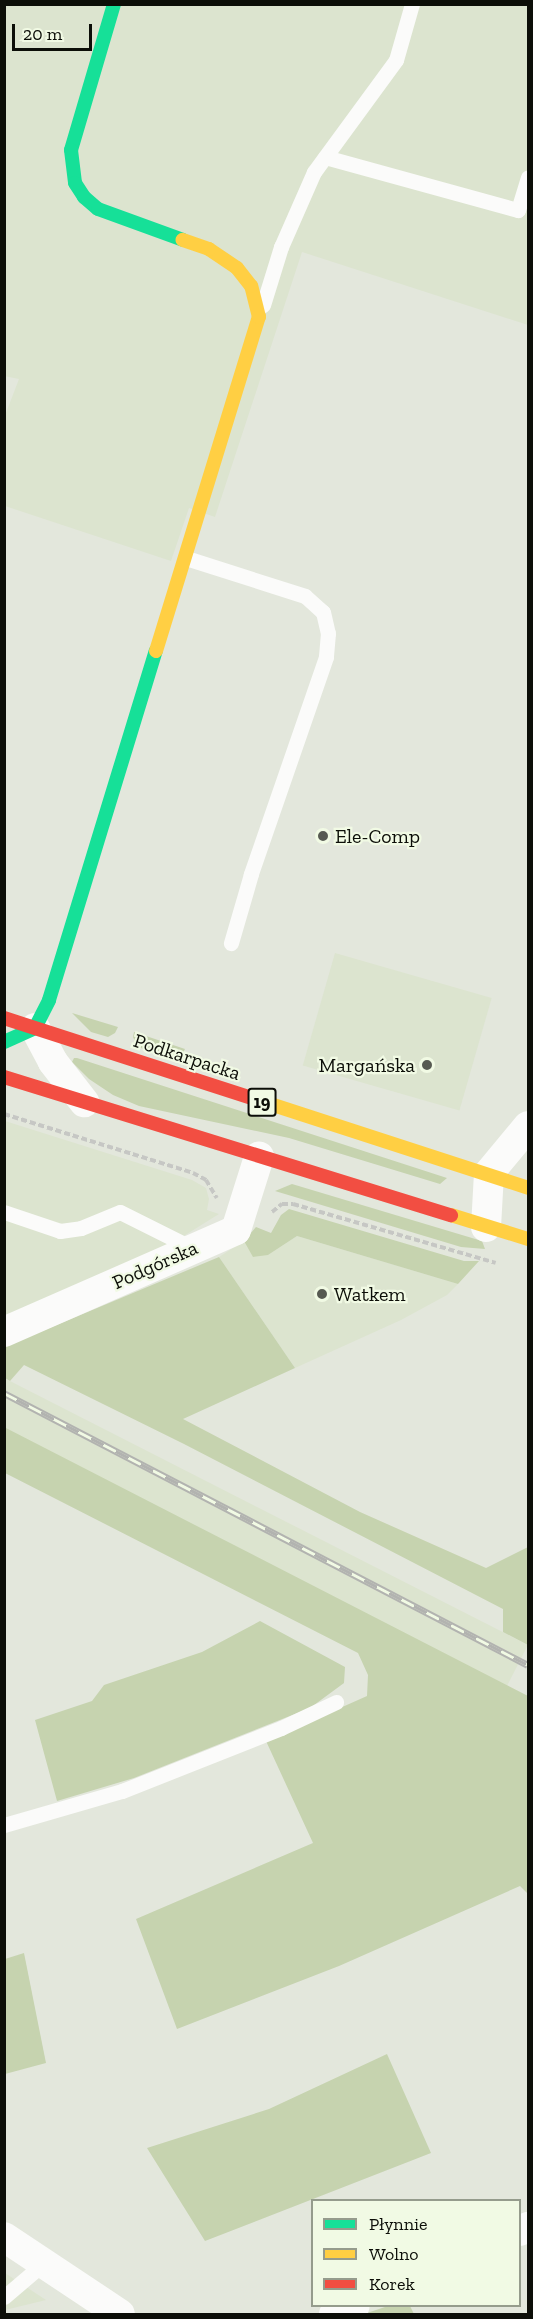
<!DOCTYPE html>
<html>
<head>
<meta charset="utf-8">
<style>
  body { margin:0 }
  #map { position:relative; width:533px; height:2319px; overflow:hidden; background:#e3e7dc; font-family:"Zilla Slab",serif }
  div>[style] { position:absolute }
  .built>* { inset:0; background:#dce4cf; transform-origin:0 0 }
  .green>* { inset:0; background:#c6d3af }
  .path>* { height:4px; margin-top:-2px; transform-origin:0; background:repeating-linear-gradient(90deg,#c6c7c4 0 6px,transparent 0 9px) }
  .lane>* { height:15px; margin:-7.5px; padding:0 7.5px; transform-origin:7.5px; border-radius:7.5px; background:#fbfbfa }
  .street>* { height:30px; margin:-15px; padding:0 15px; transform-origin:15px; border-radius:15px; background:#fbfbfa }
  .fast>* { height:14px; margin:-7px; padding:0 7px; transform-origin:7px; border-radius:7px; background:#16e098 }
  .slow>* { height:14px; margin:-7px; padding:0 7px; transform-origin:7px; border-radius:7px; background:#ffcf43 }
  .jam>* { height:14px; margin:-7px; padding:0 7px; transform-origin:7px; border-radius:7px; background:#f24e42 }
  .rail>* { height:7px; margin-top:-3.5px; transform-origin:0; background:repeating-linear-gradient(90deg,#f1fae4 0 14px,#b2b3b0 0 28px); box-sizing:border-box; border-block:2px solid #b2b3b0 }
  .dots>* { width:16px; height:16px; translate:-50% -50%; box-sizing:border-box; border:3px solid #f1fae4; border-radius:50% }
  span { translate:-50% -50%; white-space:nowrap; text-align:center; line-height:1.15; -webkit-text-stroke:4.5px #f1fae4; paint-order:stroke }
  .shield-label span { padding:2px 4px; background:#f1fae4; border:2px solid; border-radius:4px; -webkit-text-stroke-width:0 }
  .shield-label { font-size:18px; color:#0c0e08; font-weight:700 }
  .poi-label { font-size:20px; color:#0c0e08 }
  .left { translate:0 -50%; text-align:left }
  .right { translate:-100% -50%; text-align:right }
  .street-label { font-size:20px; color:#0c0e08 }
  .frame { position:absolute; inset:0; border:6px solid #0c0e08; pointer-events:none }
  .legend { position:absolute; left:311px; top:2199px; width:210px; height:108px; box-sizing:border-box; background:#f1fae4; border:2px solid #959c8c; margin:0; padding:8px 10px; list-style:none; font-size:18px; color:#0c0e08 }
  .legend li { display:flex; align-items:center; gap:12px; height:30px }
  .legend b { width:30px; border:2px solid #959c8c }
  .scale { position:absolute; left:12px; top:24px; width:80px; height:27px; box-sizing:border-box; border:3px solid #0c0e08; border-top:0; padding-left:8px; font-size:18px; line-height:21px; white-space:nowrap; color:#0c0e08; -webkit-text-stroke:4px #f1fae4; paint-order:stroke }
</style>
</head>
<body>
<div id="map">
  <div class="built">
    <i style="clip-path:polygon(5px 5px,528px 5px,528px 325px,302px 252px,215px 517px,189px 508px,171px 561px,5px 506px,4px 418px,19px 379px,4px 376px)"></i>
    <i style="left:335px;top:953px;width:163px;height:117px;rotate:16deg"></i>
    <i style="clip-path:polygon(5px 1121px,192px 1180px,206px 1188px,209px 1199px,207px 1210px,219px 1214px,166px 1247px,5px 1316px)"></i>
    <i style="clip-path:polygon(297px 1236px,458px 1284px,447px 1295px,401px 1320px,295px 1368px,219px 1257px,244px 1241px,268px 1255px)"></i>
    <i style="left:4px;top:1378px;width:588px;height:49px;rotate:27deg"></i>
    <i style="clip-path:polygon(5px 2273px,46px 2300px,5px 2310px)"></i>
  </div>
  <div class="green">
    <i style="clip-path:polygon(72px 1013px,118px 1027px,115px 1033px,108px 1037px,91px 1032px)"></i>
    <i style="clip-path:polygon(134px 1032px,185px 1049px,183px 1053px,172px 1059px,138px 1047px,133px 1037px)"></i>
    <i style="clip-path:polygon(74px 1058px,77px 1058px,447px 1178px,440px 1184px,289px 1138px,139px 1106px,113px 1095px,89px 1079px,72px 1062px)"></i>
    <i style="clip-path:polygon(292px 1184px,482px 1241px,485px 1249px,461px 1247px,275px 1191px)"></i>
    <i style="clip-path:polygon(289px 1209px,464px 1261px,479px 1261px,458px 1284px,297px 1236px,268px 1255px,253px 1257px,244px 1241px,256px 1227px,271px 1233px,281px 1215px)"></i>
    <i style="clip-path:polygon(219px 1257px,295px 1368px,183px 1419px,360px 1512px,486px 1568px,528px 1547px,528px 1645px,503px 1632px,503px 1609px,184px 1444px,24px 1365px,10px 1381px,5px 1378px,4px 1347px)"></i>
    <i style="clip-path:polygon(4px 1427px,528px 1696px,528px 1894px,520px 1886px,339px 1966px,177px 2029px,136px 1919px,313px 1843px,266px 1741px,367px 1696px,368px 1675px,358px 1653px,5px 1473px)"></i>
    <i style="clip-path:polygon(260px 1621px,345px 1667px,344px 1683px,310px 1708px,134px 1778px,57px 1801px,35px 1720px,92px 1701px,104px 1685px,202px 1652px)"></i>
    <i style="clip-path:polygon(24px 1953px,46px 2063px,5px 2074px,5px 1959px)"></i>
    <i style="clip-path:polygon(387px 2054px,431px 2153px,205px 2241px,147px 2148px,269px 2109px)"></i>
    <i style="clip-path:polygon(388px 2306px,410px 2306px,414px 2314px,364px 2314px)"></i>
  </div>
  <div class="path">
    <i style="left:4px;top:1114px;width:198px;rotate:17.3deg"></i>
    <i style="left:193px;top:1173px;width:15px;rotate:28deg"></i>
    <i style="left:206px;top:1180px;width:21px;rotate:59deg"></i>
    <i style="left:272px;top:1212px;width:13px;rotate:-39deg"></i>
    <i style="left:282px;top:1204px;width:11px"></i>
    <i style="left:293px;top:1204px;width:211px;rotate:16.2deg"></i>
  </div>
  <div class="lane">
    <i style="left:325px;top:157px;width:200px;rotate:15.4deg"></i>
    <i style="left:518px;top:210px;width:34px;rotate:-73deg"></i>
    <i style="left:263px;top:305px;width:61px;rotate:-72.8deg"></i>
    <i style="left:281px;top:247px;width:82px;rotate:-66.3deg"></i>
    <i style="left:314px;top:172px;width:139px;rotate:-53.8deg"></i>
    <i style="left:396px;top:60px;width:58px;rotate:-74.1deg"></i>
    <i style="left:186px;top:558px;width:125px;rotate:17.7deg"></i>
    <i style="left:305px;top:596px;width:24px;rotate:42deg"></i>
    <i style="left:323px;top:612px;width:22px;rotate:77deg"></i>
    <i style="left:328px;top:633px;width:24px;rotate:95deg"></i>
    <i style="left:326px;top:657px;width:230px;rotate:109.1deg"></i>
    <i style="left:251px;top:874px;width:72px;rotate:106.2deg"></i>
    <i style="left:4px;top:1212px;width:59px;rotate:18.7deg"></i>
    <i style="left:60px;top:1231px;width:21px;rotate:-8deg"></i>
    <i style="left:81px;top:1228px;width:42px;rotate:-22.3deg"></i>
    <i style="left:120px;top:1212px;width:80px;rotate:26.6deg"></i>
    <i style="left:4px;top:1825px;width:123px;rotate:-16.1deg"></i>
    <i style="left:122px;top:1791px;width:171px;rotate:-21.6deg"></i>
    <i style="left:281px;top:1728px;width:61px;rotate:-25.3deg"></i>
    <i style="left:4px;top:2297px;width:52px;rotate:-40.4deg"></i>
  </div>
  <div class="street">
    <i style="left:35px;top:1028px;width:38px;rotate:62deg"></i>
    <i style="left:53px;top:1062px;width:51px;rotate:52.2deg"></i>
    <i style="left:486px;top:1227px;width:54px;rotate:-86.8deg"></i>
    <i style="left:489px;top:1173px;width:61px;rotate:-50.3deg"></i>
    <i style="left:4px;top:1332px;width:253px;rotate:-23.7deg"></i>
    <i style="left:236px;top:1230px;width:77px;rotate:-72.5deg"></i>
    <i style="left:520px;top:2231px;width:9px;rotate:-27deg"></i>
    <i style="left:4px;top:2237px;width:139px;rotate:33.6deg"></i>
    <i style="left:334px;top:2314px;width:22px;rotate:-21deg"></i>
  </div>
  <div class="fast">
    <i style="left:114px;top:4px;width:152px;rotate:106.4deg"></i>
    <i style="left:71px;top:150px;width:33px;rotate:83deg"></i>
    <i style="left:75px;top:183px;width:17px;rotate:57deg"></i>
    <i style="left:84px;top:197px;width:18px;rotate:41deg"></i>
    <i style="left:98px;top:209px;width:90px;rotate:20deg"></i>
    <i style="left:4px;top:1042px;width:34px;rotate:-24deg"></i>
    <i style="left:35px;top:1028px;width:31px;rotate:-63deg"></i>
    <i style="left:49px;top:1000px;width:365px;rotate:-73deg"></i>
  </div>
  <div class="slow">
    <i style="left:156px;top:651px;width:350px;rotate:-72.9deg"></i>
    <i style="left:259px;top:317px;width:32px;rotate:-104deg"></i>
    <i style="left:251px;top:286px;width:23px;rotate:-128deg"></i>
    <i style="left:237px;top:268px;width:34px;rotate:-146deg"></i>
    <i style="left:209px;top:249px;width:28px;rotate:-161deg"></i>
    <i style="left:261px;top:1101px;width:281px;rotate:18deg"></i>
    <i style="left:451px;top:1215px;width:81px;rotate:17.3deg"></i>
  </div>
  <div class="jam">
    <i style="left:4px;top:1018px;width:270px;rotate:17.9deg"></i>
    <i style="left:4px;top:1077px;width:468px;rotate:17.2deg"></i>
  </div>
  <div class="rail">
    <i style="left:4px;top:1393px;width:590px;rotate:27.43deg"></i>
  </div>
  <div class="dots">
    <i style="left:323px;top:836px;background:#575a52"></i>
    <i style="left:427px;top:1065px;background:#575a52"></i>
    <i style="left:322px;top:1294px;background:#575a52"></i>
  </div>
  <div class="shield-label">
    <span style="left:262px;top:1102px">19</span>
  </div>
  <div class="poi-label">
    <span class="left" style="left:335px;top:836px">Ele-Comp</span>
    <span class="right" style="left:415px;top:1065px">Margańska</span>
    <span class="left" style="left:334px;top:1294px">Watkem</span>
  </div>
  <div class="street-label">
    <span style="left:187px;top:1057px;rotate:18deg">Podkarpacka</span>
    <span style="left:155px;top:1265px;rotate:-24deg">Podgórska</span>
  </div>
  <div class="frame"></div>
  <ul class="legend">
  <li><b style="height:8px;background:#16e098"></b>Płynnie</li>
  <li><b style="height:8px;background:#ffcf43"></b>Wolno</li>
  <li><b style="height:8px;background:#f24e42"></b>Korek</li>
  </ul>
  <div class="scale">20 m</div>
</div>
</body>
</html>
